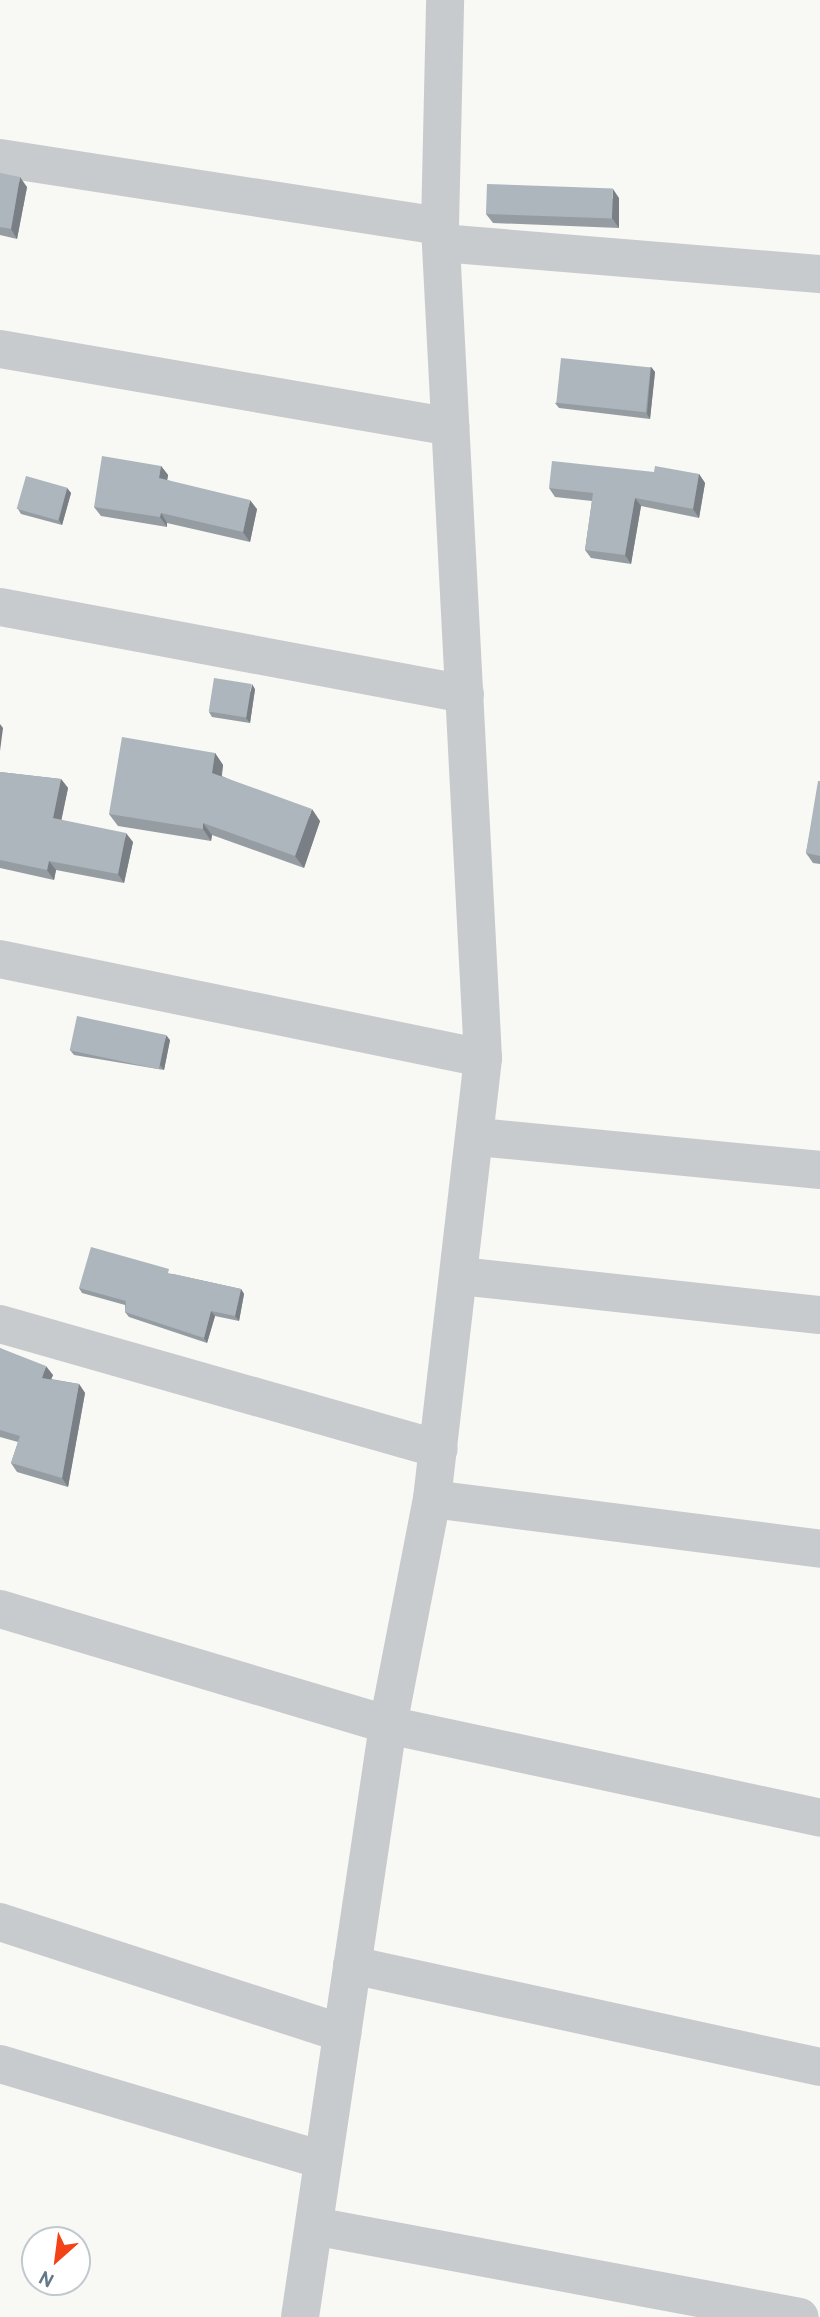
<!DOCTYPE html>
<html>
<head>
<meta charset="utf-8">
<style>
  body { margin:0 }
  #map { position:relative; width:820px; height:2317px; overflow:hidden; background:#f8f8f4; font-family:Overpass,sans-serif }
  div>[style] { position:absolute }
  .minor>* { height:38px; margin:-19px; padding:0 19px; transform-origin:19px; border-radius:19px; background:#c7cbce }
  .wall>* { inset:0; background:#959da2 }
  .shaded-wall>* { inset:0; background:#797f84 }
  .building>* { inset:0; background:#adb6bc; transform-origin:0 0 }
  span { translate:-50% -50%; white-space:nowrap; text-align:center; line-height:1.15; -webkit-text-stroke:7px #fff; paint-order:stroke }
  .north { position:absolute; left:21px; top:2226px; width:70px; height:70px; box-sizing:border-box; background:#fff; border:2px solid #c1c9cf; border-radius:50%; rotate:208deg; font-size:19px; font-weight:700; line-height:28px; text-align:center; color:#647988 }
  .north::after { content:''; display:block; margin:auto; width:24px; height:32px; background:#f44218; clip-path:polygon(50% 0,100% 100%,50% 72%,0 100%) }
</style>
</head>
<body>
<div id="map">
  <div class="minor">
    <i style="left:0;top:158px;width:445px;rotate:8.8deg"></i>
    <i style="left:441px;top:243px;width:380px;rotate:4.7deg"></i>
    <i style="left:0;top:349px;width:457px;rotate:9.8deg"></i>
    <i style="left:0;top:607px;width:473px;rotate:10.6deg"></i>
    <i style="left:0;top:959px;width:493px;rotate:11.6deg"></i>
    <i style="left:478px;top:1137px;width:344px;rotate:5.5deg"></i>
    <i style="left:460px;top:1276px;width:362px;rotate:6.2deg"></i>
    <i style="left:0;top:1324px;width:456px;rotate:15.9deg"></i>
    <i style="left:432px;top:1499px;width:391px;rotate:7.3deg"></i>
    <i style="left:0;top:1609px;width:405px;rotate:16.6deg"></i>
    <i style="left:388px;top:1725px;width:442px;rotate:12.1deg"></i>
    <i style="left:0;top:1922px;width:360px;rotate:18deg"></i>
    <i style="left:352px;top:1965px;width:479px;rotate:12.3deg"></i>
    <i style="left:0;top:2064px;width:337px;rotate:16.6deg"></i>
    <i style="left:314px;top:2226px;width:494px;rotate:10.6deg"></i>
    <i style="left:300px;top:2317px;width:599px;rotate:-81.54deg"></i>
    <i style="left:388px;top:1725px;width:230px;rotate:-79deg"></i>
    <i style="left:432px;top:1499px;width:444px;rotate:-83.4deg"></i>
    <i style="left:483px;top:1058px;width:833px;rotate:-92.96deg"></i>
    <i style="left:440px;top:226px;width:226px;rotate:-88.7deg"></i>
  </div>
  <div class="wall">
    <i style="clip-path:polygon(0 173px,27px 187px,17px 239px,0 235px)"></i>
    <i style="clip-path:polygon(619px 198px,619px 228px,493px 223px,486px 214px)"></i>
    <i style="clip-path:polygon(651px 367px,655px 372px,650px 419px,559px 408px,555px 403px)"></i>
    <i style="clip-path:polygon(161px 466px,168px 475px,167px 480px,257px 509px,250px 542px,167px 523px,167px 527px,101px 516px,94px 507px)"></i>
    <i style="clip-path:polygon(654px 472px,699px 474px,705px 483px,699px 518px,641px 506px,631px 564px,591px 558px,585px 550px,592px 501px,555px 497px,549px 488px)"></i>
    <i style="clip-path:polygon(67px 488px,71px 493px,62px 525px,21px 514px,18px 509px)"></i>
    <i style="clip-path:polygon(255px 689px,250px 723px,212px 717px,209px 712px)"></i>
    <i style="clip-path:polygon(215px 753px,223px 765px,222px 776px,320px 821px,304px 868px,212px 835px,211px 841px,118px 826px,109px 814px)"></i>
    <i style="clip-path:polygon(0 772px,61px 779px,68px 788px,61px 820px,133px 842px,124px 883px,56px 870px,54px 880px,0 868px)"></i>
    <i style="clip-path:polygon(820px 781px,820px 864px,813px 863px,806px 853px)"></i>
    <i style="clip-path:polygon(170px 1040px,164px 1070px,74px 1055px,70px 1050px)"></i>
    <i style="clip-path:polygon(173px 1274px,241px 1289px,244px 1294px,239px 1321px,215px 1316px,207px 1343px,129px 1317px,125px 1312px,125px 1305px,82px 1293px,79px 1288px)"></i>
    <i style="clip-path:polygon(0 1348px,53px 1375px,51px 1379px,79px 1384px,85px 1393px,68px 1487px,17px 1472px,11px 1463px,18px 1442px,0 1437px)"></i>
  </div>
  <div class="shaded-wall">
    <i style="clip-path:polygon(20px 177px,27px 187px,17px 239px,11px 229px)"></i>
    <i style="clip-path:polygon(613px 189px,619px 198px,619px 228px,612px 218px)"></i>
    <i style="clip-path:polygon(651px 367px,655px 372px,650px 419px,647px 414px)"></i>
    <i style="clip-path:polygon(161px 466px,168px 475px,166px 488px,159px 478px)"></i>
    <i style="clip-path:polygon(699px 474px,705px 483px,699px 518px,693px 509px)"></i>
    <i style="clip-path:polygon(67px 488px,71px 493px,62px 525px,59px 520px)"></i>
    <i style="clip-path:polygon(635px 498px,641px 506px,631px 564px,625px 555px)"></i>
    <i style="clip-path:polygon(250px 500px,257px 509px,250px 542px,243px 532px)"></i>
    <i style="clip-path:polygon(161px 513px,167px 523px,167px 527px,160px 517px)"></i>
    <i style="clip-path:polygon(252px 684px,255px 689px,250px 723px,246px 718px)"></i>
    <i style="clip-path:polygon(0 724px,3px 728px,0 751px)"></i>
    <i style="clip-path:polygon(215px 753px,223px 765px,220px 785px,212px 773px)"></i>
    <i style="clip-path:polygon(61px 779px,68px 788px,60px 827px,53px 818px)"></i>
    <i style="clip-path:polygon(312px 809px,320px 821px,304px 868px,295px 856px)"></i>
    <i style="clip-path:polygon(203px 823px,212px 835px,211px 841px,203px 829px)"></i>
    <i style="clip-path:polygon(126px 833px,133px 842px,124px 883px,118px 874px)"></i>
    <i style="clip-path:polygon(49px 861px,56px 870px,54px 880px,47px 870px)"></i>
    <i style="clip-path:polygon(166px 1035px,170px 1040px,164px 1070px,160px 1065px)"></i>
    <i style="clip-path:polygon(241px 1289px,244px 1294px,239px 1321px,235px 1316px)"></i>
    <i style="clip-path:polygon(211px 1311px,215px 1316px,207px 1343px,204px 1338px)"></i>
    <i style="clip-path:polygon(46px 1366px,53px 1375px,48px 1387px,42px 1378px)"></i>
    <i style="clip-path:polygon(79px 1384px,85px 1393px,68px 1487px,62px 1478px)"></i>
  </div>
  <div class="building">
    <i style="clip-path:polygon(0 173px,20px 177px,11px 229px,0 227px)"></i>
    <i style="left:487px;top:184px;width:126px;height:30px;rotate:2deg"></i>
    <i style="left:561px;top:358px;width:90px;height:45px;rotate:6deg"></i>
    <i style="clip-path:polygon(102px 456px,161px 466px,159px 478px,250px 500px,243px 532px,161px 513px,160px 517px,94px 507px)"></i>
    <i style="clip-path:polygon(552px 461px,654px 472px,655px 466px,699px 474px,693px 509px,635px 498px,625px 555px,585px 550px,593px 493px,549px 488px)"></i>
    <i style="left:26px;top:476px;width:43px;height:34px;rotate:16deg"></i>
    <i style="left:214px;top:678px;width:38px;height:34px;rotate:9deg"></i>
    <i style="clip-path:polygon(122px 737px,215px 753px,212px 773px,312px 809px,295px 856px,203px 823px,203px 829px,109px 814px)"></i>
    <i style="clip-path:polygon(0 772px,61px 779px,53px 818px,126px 833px,118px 874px,49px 861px,47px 870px,0 860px)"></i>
    <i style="clip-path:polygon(818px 781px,820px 781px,820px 856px,806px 853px)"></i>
    <i style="left:77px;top:1016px;width:91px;height:35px;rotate:12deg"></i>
    <i style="clip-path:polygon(91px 1247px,169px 1269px,168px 1273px,241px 1289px,235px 1316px,211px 1311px,204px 1338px,125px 1312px,126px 1301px,79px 1288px)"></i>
    <i style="clip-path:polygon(0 1348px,46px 1366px,42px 1378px,79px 1384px,62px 1478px,11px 1463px,20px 1436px,0 1430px)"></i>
  </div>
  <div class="north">N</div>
</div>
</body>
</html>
